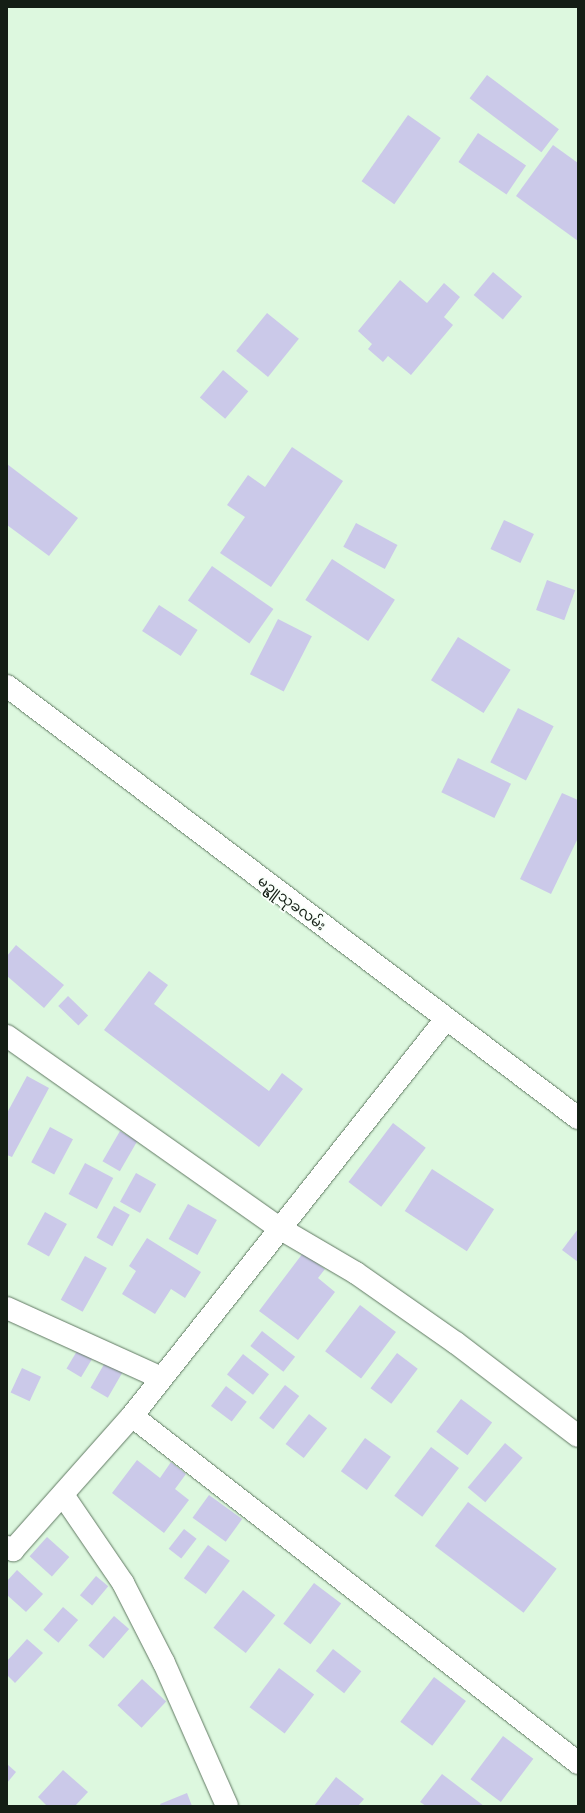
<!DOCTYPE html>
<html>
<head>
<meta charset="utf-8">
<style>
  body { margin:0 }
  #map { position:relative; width:585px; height:1813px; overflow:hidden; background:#ddf8df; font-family:Barlow,"Noto Sans Myanmar",sans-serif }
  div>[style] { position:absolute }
  .building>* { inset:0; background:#cbc9e9; transform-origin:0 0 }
  .roads { filter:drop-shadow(0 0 1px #617963) drop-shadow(0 0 1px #617963) }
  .street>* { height:22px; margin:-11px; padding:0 11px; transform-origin:11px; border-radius:11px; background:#fff }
  .secondary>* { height:22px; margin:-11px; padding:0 11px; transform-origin:11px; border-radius:11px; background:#fff }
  span { translate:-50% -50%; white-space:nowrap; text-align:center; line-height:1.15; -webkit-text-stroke:3.5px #f9fffa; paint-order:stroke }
  .street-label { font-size:14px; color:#141e15 }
  .frame { position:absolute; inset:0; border:8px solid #141e15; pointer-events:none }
</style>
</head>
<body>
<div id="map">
  <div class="building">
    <i style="left:487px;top:75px;width:90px;height:29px;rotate:37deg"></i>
    <i style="left:408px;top:115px;width:40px;height:81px;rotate:35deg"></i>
    <i style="left:478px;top:133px;width:58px;height:35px;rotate:34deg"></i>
    <i style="clip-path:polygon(553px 145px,578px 163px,578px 241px,516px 196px)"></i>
    <i style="left:493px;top:272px;width:38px;height:30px;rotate:40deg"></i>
    <i style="clip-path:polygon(400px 280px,427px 303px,444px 283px,460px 297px,444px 317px,453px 325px,411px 375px,388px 356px,383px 362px,368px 349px,372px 344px,358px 331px)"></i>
    <i style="left:267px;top:313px;width:41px;height:49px;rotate:39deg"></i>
    <i style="left:223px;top:370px;width:33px;height:36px;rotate:40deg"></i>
    <i style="clip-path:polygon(292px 447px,343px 481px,271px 587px,220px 553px,245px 517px,227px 505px,248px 475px,265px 487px)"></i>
    <i style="clip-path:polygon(7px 464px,78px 518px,49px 556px,7px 525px)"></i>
    <i style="left:504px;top:520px;width:33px;height:32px;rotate:25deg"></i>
    <i style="left:356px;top:523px;width:47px;height:27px;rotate:28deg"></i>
    <i style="left:332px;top:559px;width:75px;height:49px;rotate:33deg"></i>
    <i style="left:212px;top:566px;width:75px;height:42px;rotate:35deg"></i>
    <i style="left:547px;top:580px;width:30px;height:32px;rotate:20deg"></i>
    <i style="left:159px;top:605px;width:46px;height:31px;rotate:33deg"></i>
    <i style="left:278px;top:619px;width:38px;height:62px;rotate:27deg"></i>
    <i style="left:458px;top:637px;width:62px;height:51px;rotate:32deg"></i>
    <i style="left:518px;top:708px;width:40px;height:61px;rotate:27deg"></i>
    <i style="left:458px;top:758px;width:59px;height:38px;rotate:26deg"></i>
    <i style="clip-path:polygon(562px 793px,578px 800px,578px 838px,551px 894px,520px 879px)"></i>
    <i style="clip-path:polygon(16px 945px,64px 985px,44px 1008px,7px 976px,7px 956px)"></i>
    <i style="clip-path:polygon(149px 971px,168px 985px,154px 1004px,269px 1091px,282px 1073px,303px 1089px,259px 1147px,104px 1030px)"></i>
    <i style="left:68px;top:996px;width:28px;height:14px;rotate:44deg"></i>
    <i style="clip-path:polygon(27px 1076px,49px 1088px,12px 1157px,7px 1155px,7px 1113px)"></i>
    <i style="left:393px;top:1123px;width:41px;height:74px;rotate:37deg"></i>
    <i style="left:50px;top:1127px;width:26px;height:40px;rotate:28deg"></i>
    <i style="left:120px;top:1131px;width:20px;height:35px;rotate:30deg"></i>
    <i style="left:85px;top:1163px;width:32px;height:35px;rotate:28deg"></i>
    <i style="left:432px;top:1169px;width:74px;height:50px;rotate:33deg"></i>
    <i style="left:136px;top:1173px;width:23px;height:33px;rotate:29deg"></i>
    <i style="left:188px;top:1204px;width:33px;height:40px;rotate:29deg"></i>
    <i style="left:114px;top:1206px;width:18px;height:36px;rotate:29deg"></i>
    <i style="left:45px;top:1212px;width:25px;height:37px;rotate:29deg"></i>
    <i style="clip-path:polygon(578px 1229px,578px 1262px,562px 1250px)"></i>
    <i style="clip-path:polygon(147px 1238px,201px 1272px,185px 1298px,171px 1289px,155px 1314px,122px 1294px,136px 1271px,129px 1266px)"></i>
    <i style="clip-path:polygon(303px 1253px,325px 1269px,318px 1278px,335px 1292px,298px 1340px,259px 1311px)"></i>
    <i style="left:85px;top:1256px;width:25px;height:50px;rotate:29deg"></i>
    <i style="left:360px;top:1305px;width:45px;height:58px;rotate:37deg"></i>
    <i style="left:262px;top:1331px;width:42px;height:19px;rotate:38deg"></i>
    <i style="left:83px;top:1341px;width:17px;height:32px;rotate:31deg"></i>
    <i style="left:397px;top:1353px;width:26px;height:44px;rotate:37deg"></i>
    <i style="left:110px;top:1354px;width:20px;height:39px;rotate:30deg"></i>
    <i style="left:243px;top:1354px;width:33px;height:26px;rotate:38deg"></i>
    <i style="left:22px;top:1368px;width:21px;height:27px;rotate:25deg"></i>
    <i style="left:285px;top:1385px;width:18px;height:42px;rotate:38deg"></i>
    <i style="left:226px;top:1386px;width:26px;height:25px;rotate:37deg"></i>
    <i style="left:461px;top:1399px;width:39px;height:41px;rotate:37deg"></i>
    <i style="left:309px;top:1414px;width:23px;height:38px;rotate:38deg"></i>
    <i style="left:365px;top:1438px;width:32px;height:41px;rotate:36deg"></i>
    <i style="left:505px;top:1443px;width:23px;height:58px;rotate:40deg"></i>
    <i style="left:431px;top:1447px;width:35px;height:61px;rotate:37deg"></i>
    <i style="clip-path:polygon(137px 1460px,160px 1478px,171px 1462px,186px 1474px,175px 1489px,189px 1500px,164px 1533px,112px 1493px)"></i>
    <i style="left:209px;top:1495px;width:41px;height:28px;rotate:36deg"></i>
    <i style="left:468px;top:1502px;width:111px;height:55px;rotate:37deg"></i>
    <i style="left:184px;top:1529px;width:16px;height:25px;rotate:38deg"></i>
    <i style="left:47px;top:1537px;width:30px;height:26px;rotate:42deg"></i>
    <i style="left:208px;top:1545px;width:27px;height:41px;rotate:36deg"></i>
    <i style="clip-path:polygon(17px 1570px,43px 1594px,26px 1612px,7px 1595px,7px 1581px)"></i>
    <i style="left:96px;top:1576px;width:16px;height:25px;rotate:40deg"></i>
    <i style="left:314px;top:1583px;width:34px;height:51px;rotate:37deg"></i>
    <i style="left:243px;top:1590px;width:41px;height:48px;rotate:38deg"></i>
    <i style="left:63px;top:1607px;width:20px;height:30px;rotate:41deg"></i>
    <i style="left:114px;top:1616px;width:20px;height:39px;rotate:41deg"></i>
    <i style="clip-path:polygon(27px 1639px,43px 1653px,15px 1683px,7px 1675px,7px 1661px)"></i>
    <i style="left:333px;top:1649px;width:36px;height:28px;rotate:38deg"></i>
    <i style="left:279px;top:1668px;width:44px;height:49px;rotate:37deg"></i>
    <i style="left:434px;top:1677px;width:40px;height:56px;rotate:37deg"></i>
    <i style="left:142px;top:1679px;width:33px;height:36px;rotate:43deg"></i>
    <i style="left:503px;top:1736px;width:38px;height:54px;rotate:37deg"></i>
    <i style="clip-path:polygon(7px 1764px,16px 1772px,7px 1783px)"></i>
    <i style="clip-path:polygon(63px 1770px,88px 1792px,75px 1806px,47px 1806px,38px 1797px)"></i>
    <i style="clip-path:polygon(442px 1774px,484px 1806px,426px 1806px,420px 1802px)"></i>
    <i style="clip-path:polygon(336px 1777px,364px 1799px,358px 1806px,314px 1806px)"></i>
    <i style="clip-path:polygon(187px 1793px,192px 1806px,161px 1806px,160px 1804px)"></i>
  </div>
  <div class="roads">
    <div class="street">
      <i style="left:7px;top:1036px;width:335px;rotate:35.2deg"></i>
      <i style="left:281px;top:1229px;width:87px;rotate:30.4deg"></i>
      <i style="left:356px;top:1273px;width:122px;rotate:35deg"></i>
      <i style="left:456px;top:1343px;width:153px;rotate:37.3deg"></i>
      <i style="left:7px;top:1308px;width:169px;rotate:24.4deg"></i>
      <i style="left:132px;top:1416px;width:565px;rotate:37.88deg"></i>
      <i style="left:63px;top:1495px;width:107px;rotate:55.7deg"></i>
      <i style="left:123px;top:1583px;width:90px;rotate:62.9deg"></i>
      <i style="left:164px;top:1663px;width:156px;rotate:66.2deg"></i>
      <i style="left:7px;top:1547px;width:7px;rotate:27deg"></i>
      <i style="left:13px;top:1550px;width:179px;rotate:-48.4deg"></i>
      <i style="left:132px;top:1416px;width:506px;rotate:-51.66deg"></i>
    </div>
    <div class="secondary">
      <i style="left:7px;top:686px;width:716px;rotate:37.11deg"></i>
    </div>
  </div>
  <div class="street-label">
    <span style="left:292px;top:903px;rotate:37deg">မဥ္ဇူသုခလမ်း</span>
  </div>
  <div class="frame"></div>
</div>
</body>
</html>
